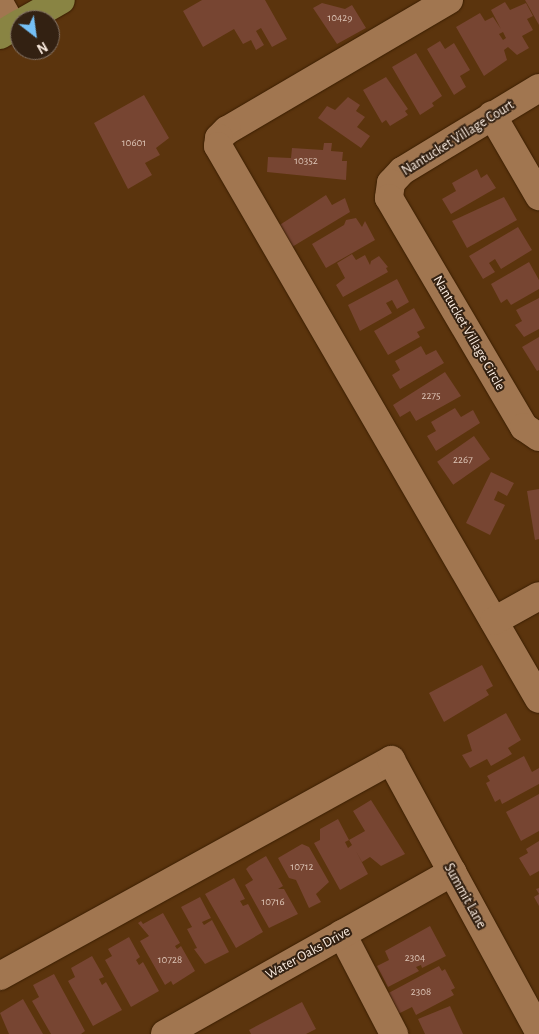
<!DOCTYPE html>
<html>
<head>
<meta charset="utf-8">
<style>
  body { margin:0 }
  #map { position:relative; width:539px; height:1034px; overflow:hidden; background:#5b340d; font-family:"Alegreya Sans",sans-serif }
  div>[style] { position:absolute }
  .building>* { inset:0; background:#774532; transform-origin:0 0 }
  .roads { filter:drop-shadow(0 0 1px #3a1e01) drop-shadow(0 0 1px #3a1e01) }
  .minor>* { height:28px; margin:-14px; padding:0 14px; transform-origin:14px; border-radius:14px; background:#a17650 }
  .major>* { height:28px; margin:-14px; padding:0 14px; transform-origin:14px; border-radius:14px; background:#898443 }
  span { translate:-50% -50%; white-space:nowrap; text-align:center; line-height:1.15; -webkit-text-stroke:4px #332112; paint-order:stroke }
  .number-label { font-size:11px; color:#dcc4b6 }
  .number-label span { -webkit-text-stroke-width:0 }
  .street-label { font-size:14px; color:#fdeee2 }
  .north { position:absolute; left:10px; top:10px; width:50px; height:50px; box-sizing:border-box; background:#332112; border:1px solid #847365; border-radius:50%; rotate:150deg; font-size:14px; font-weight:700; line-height:20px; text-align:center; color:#fdeee2 }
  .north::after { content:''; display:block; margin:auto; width:18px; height:22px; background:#75c0f6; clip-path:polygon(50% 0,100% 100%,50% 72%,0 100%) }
</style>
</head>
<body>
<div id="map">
  <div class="building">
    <i style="clip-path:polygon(202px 0,265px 0,287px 39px,272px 47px,261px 28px,256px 31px,264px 45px,256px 50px,251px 40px,243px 44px,234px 29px,203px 47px,183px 11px)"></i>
    <i style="clip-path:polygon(525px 0,539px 0,539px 25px)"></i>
    <i style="clip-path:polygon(evenodd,505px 2px,510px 10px,526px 3px,533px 16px,527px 19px,533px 30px,522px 36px,529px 48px,517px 55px,508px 47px,504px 50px,507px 60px,484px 76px,456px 27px,480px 13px,485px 21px,493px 17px,501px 29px,491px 10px,505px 2px,503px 32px,506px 38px,503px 40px,499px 34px,503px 32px)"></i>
    <i style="clip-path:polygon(322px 3px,345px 9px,352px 5px,366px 28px,337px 44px,313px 8px)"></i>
    <i style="clip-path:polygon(440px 41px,445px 49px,454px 43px,470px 70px,460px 76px,466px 87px,454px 95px,427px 49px)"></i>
    <i style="clip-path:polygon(416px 53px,442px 96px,432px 103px,434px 106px,420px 115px,392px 67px)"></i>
    <i style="clip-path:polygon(386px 77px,408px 109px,405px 111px,408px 115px,390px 126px,386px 120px,382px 123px,363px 90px)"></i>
    <i style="clip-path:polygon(144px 95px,169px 138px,156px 148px,160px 155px,145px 163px,152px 175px,128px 189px,94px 123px)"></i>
    <i style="clip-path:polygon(348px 97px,360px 105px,356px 111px,365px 117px,357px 127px,370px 136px,361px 148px,318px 118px,327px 106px,335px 110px)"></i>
    <i style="clip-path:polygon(324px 143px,332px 143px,331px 151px,343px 152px,342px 161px,347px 161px,346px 180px,267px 172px,268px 157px,291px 158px,292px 148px,323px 150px)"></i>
    <i style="clip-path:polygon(477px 169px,481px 178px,487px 174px,496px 188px,451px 214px,442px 199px,456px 191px,452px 183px)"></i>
    <i style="clip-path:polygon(326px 195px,332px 205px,345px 198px,350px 212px,287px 250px,275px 228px)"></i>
    <i style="clip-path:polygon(504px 197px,517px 220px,467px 248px,452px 221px)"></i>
    <i style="clip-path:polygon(356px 218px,362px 227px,365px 221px,375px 240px,326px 268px,312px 244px,344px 225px,346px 220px)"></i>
    <i style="clip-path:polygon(518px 227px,532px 250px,501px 269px,495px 259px,489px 263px,495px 272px,483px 279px,469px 256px)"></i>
    <i style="clip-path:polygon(352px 254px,356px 260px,365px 255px,370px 265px,371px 261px,379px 256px,388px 267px,386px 268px,388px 272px,343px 297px,336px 285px,345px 278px,337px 263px)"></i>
    <i style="clip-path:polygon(529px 262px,539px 280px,539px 289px,511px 305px,507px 299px,501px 303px,491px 284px)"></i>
    <i style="clip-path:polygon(397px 279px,409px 302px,397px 309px,392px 300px,386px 303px,392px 313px,360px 331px,348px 305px)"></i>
    <i style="clip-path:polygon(539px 298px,539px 329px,524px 337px,515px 325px,522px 321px,516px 310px)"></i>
    <i style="clip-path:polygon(414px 308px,425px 328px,417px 332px,420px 337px,388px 355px,374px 331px)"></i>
    <i style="clip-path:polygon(539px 337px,539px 370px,537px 371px,522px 347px)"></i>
    <i style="clip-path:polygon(421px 346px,426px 355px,436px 350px,444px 363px,400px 389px,392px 375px,400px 370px,395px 361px)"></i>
    <i style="clip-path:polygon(445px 372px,461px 396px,416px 421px,410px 411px,400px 417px,393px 405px)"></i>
    <i style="clip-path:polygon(455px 408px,461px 417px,473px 410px,480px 423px,436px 451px,427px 436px,436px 431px,431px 422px)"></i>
    <i style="left:474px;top:436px;width:28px;height:45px;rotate:55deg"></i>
    <i style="clip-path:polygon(491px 472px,514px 483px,507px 496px,498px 491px,494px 500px,505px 505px,490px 535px,466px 523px)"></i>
    <i style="clip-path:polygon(539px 489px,539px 539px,535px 540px,527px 491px)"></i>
    <i style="clip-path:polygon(482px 665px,493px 686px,486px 690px,489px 695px,444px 722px,429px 693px)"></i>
    <i style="clip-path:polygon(506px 713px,521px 740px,508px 748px,512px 754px,491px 766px,487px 759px,470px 768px,462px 755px,472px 751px,467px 735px)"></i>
    <i style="clip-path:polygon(524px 756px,532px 772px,539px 768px,539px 784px,502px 804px,500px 799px,495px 802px,486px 783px,490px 781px,487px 776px)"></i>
    <i style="clip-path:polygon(539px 794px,539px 831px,521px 841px,506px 812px)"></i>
    <i style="clip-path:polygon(371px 800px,405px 854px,381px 866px,370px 857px,362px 862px,356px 851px,368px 874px,340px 890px,314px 843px,320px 840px,320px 829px,338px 819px,349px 840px,345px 842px,348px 848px,352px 845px,349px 840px,365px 831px,353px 811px)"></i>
    <i style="clip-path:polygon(539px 841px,539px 871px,530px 876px,519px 858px,528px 853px,526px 849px)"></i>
    <i style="clip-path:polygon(302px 844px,309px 847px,329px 882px,316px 894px,321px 902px,309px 908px,296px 880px,289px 878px,278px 858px)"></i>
    <i style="clip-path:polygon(266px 856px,283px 886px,278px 889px,284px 889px,298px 914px,269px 928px,245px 885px,253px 880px,246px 869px,249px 866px)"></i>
    <i style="clip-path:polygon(234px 878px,245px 899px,240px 901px,243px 906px,248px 904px,263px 932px,236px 948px,205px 894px)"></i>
    <i style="clip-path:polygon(539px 888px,539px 906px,534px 897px,539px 894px,536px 889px)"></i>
    <i style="clip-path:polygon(200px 897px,211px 918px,202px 922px,204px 925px,212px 920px,229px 952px,205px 964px,194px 949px,197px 948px,187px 929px,192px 927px,181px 907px)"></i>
    <i style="clip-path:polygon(163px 913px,180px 943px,175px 946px,177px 949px,181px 946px,195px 971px,173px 985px,171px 981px,165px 985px,140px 941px,149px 936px,138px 923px,141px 921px,143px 924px)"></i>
    <i style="clip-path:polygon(430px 926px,446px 956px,422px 968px,421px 965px,416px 967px,419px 971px,388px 987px,377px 966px,389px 960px,385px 951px)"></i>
    <i style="clip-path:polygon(129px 937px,140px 957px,136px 960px,139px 965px,143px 962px,159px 991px,131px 1007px,105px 960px,112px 956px,108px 949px)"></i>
    <i style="clip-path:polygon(92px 956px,104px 977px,99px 979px,102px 985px,106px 982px,122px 1010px,93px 1026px,68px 981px,75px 977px,71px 968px)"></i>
    <i style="clip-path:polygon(439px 966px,442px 971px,445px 969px,455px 988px,451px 990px,454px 995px,416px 1015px,412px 1007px,394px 1016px,383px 996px)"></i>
    <i style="clip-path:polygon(54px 974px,85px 1031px,81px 1034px,51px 1034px,32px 1001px,39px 997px,33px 985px)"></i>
    <i style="clip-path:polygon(23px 999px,43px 1034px,9px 1034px,0 1013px)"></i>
    <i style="clip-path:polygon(302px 1002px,316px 1029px,306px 1034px,251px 1034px,249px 1030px)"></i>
    <i style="clip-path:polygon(450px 1006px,463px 1034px,425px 1034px,418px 1019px)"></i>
  </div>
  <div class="roads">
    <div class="minor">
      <i style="left:449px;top:0;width:257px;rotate:149.6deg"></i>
      <i style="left:227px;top:130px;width:11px;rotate:135deg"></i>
      <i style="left:219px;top:138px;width:8px;rotate:97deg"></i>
      <i style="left:218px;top:146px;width:639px;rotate:59.87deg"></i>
      <i style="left:0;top:4px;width:26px;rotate:61deg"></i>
      <i style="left:539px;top:88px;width:160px;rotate:148.8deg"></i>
      <i style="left:402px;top:171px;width:16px;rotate:133deg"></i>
      <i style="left:391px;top:183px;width:15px;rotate:98deg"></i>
      <i style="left:389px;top:198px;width:266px;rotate:59.5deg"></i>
      <i style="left:524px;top:427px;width:18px;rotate:34deg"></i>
      <i style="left:492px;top:115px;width:94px;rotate:59.9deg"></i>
      <i style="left:494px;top:621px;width:51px;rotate:-29.1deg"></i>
      <i style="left:342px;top:934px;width:113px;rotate:62.5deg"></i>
      <i style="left:0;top:976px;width:447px;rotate:-28.9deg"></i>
      <i style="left:391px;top:760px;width:310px;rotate:61.4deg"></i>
      <i style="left:165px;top:1034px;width:330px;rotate:-29.4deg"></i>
    </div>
    <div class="major">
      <i style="left:26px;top:20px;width:40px;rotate:-29.7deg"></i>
      <i style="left:0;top:35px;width:23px;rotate:-31deg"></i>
    </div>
  </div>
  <div class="number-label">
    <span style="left:340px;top:18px">10429</span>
    <span style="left:134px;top:143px">10601</span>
    <span style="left:306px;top:161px">10352</span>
    <span style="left:431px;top:396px">2275</span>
    <span style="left:463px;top:460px">2267</span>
    <span style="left:302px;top:867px">10712</span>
    <span style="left:273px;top:902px">10716</span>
    <span style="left:415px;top:958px">2304</span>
    <span style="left:170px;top:960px">10728</span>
    <span style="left:421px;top:992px">2308</span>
  </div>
  <div class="street-label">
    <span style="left:458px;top:138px;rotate:-32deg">Nantucket Village Court</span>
    <span style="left:469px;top:333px;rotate:60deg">Nantucket Village Circle</span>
    <span style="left:465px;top:896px;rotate:61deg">Summit Lane</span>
    <span style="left:308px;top:953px;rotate:-29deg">Water Oaks Drive</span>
  </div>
  <div class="north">N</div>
</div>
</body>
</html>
